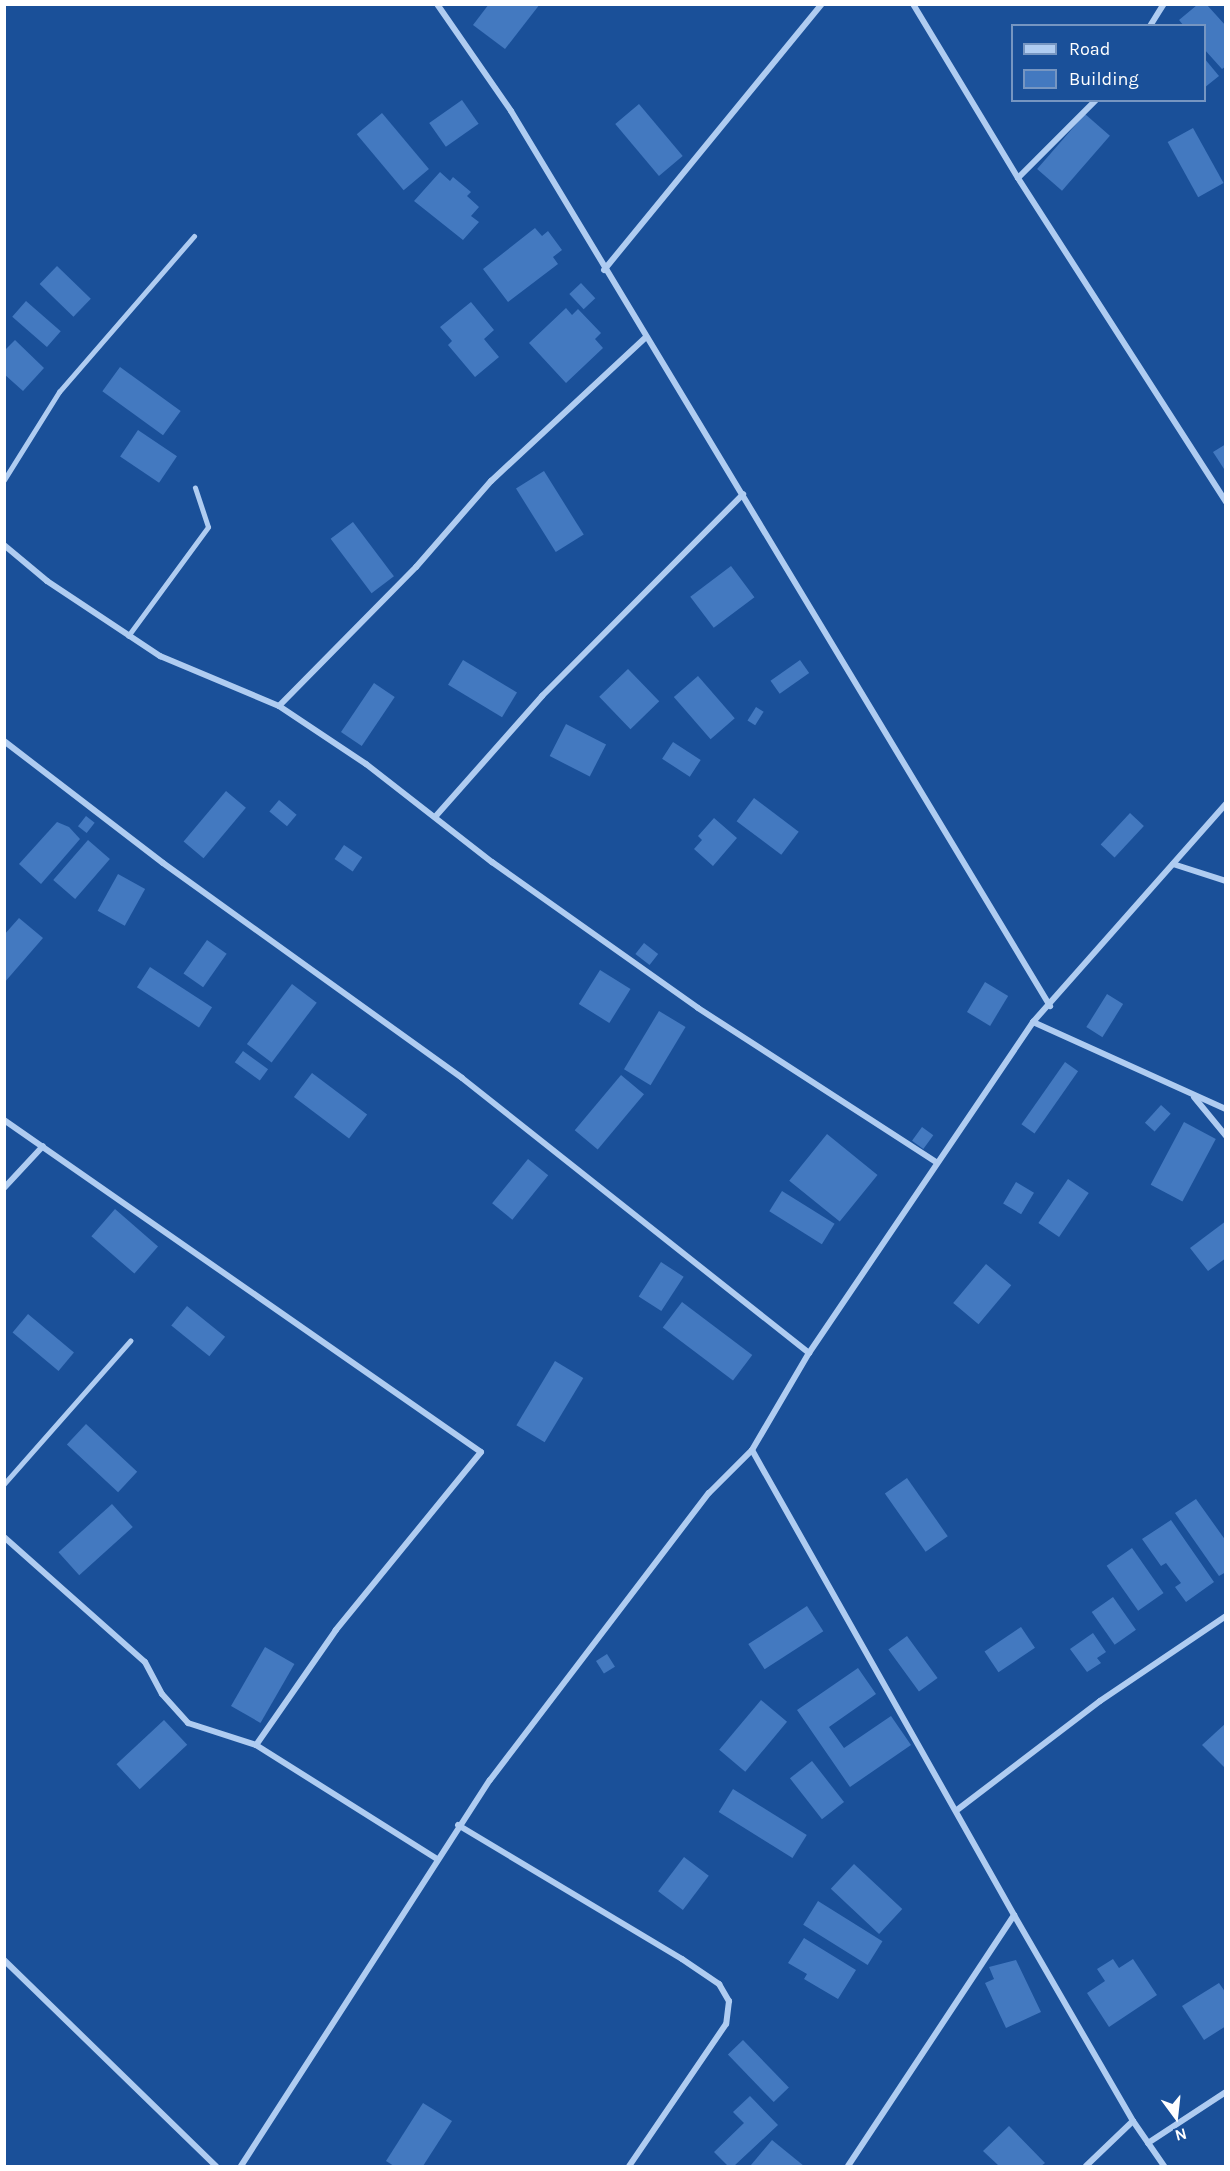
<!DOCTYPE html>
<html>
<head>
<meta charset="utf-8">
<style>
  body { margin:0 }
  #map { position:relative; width:1230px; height:2171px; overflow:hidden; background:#1a5099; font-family:Karla,sans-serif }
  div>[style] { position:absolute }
  .building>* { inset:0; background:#4379c0; transform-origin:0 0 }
  .lane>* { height:4.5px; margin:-2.25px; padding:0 2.25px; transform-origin:2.25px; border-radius:2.25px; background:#afccf1 }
  .street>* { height:6px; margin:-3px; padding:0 3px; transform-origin:3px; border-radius:3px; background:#afccf1 }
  span { translate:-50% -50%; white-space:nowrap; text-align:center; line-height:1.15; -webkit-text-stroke:4.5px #1a5099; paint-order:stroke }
  .frame { position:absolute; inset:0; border:6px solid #fff; pointer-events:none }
  .legend { position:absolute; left:1011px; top:24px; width:195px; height:78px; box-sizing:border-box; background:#1a5099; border:2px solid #7696c2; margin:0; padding:8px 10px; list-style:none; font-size:18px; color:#fff }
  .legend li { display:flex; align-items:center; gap:12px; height:30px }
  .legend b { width:30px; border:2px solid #7696c2 }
  .north { position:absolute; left:1146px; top:2087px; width:60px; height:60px; -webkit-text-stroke:4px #1a5099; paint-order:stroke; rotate:165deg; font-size:16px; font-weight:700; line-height:24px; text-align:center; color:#fff }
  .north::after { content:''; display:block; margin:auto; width:21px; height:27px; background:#fff; clip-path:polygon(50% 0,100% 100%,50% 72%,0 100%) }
</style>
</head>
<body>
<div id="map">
  <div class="building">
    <i style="clip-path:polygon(489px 4px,540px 4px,505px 49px,473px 25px)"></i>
    <i style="clip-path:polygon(1197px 5px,1207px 5px,1226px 26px,1226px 66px,1222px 69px,1204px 49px,1204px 26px,1184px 26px,1179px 20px)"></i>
    <i style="clip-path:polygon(1204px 58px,1219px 76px,1204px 88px)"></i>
    <i style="left:462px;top:100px;width:29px;height:40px;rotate:55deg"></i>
    <i style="left:639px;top:104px;width:68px;height:31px;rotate:50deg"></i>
    <i style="left:382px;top:113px;width:73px;height:33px;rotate:50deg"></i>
    <i style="left:1085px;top:114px;width:33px;height:73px;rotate:41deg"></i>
    <i style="left:1193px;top:128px;width:63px;height:29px;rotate:61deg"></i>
    <i style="clip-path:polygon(440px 172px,450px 181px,453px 177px,471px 192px,467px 196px,479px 207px,471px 216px,479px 222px,463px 240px,414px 201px)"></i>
    <i style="clip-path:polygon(535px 228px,542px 236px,548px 231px,562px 250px,553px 257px,558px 264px,508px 302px,483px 269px)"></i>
    <i style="left:57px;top:266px;width:47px;height:25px;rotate:44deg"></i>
    <i style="left:581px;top:283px;width:21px;height:16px;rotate:47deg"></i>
    <i style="left:26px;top:301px;width:46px;height:21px;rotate:41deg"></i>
    <i style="clip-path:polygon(471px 302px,494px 330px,484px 339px,499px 357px,475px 377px,448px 345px,452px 341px,440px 327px)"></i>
    <i style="clip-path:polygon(566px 308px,572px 315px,578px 309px,601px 333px,595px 339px,603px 348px,566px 383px,529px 343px)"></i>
    <i style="clip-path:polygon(15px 340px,44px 368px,23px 391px,4px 374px,4px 351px)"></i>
    <i style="left:120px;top:367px;width:75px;height:30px;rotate:36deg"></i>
    <i style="left:138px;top:430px;width:47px;height:32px;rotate:34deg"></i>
    <i style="clip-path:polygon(1226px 444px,1226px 472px,1213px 452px)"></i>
    <i style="left:544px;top:471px;width:75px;height:33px;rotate:58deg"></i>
    <i style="left:353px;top:522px;width:68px;height:28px;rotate:53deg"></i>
    <i style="left:731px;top:566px;width:39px;height:51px;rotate:53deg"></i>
    <i style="left:463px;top:660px;width:63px;height:29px;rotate:31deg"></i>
    <i style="left:800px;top:660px;width:16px;height:36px;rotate:55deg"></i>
    <i style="left:628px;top:669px;width:45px;height:40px;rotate:46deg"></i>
    <i style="left:698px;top:676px;width:56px;height:32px;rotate:49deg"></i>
    <i style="left:374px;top:683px;width:25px;height:59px;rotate:34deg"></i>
    <i style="left:756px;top:707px;width:9px;height:16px;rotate:32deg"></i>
    <i style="left:566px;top:724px;width:45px;height:36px;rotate:27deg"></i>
    <i style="left:673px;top:742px;width:33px;height:20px;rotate:33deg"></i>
    <i style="left:226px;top:791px;width:26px;height:66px;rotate:40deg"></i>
    <i style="left:754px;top:798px;width:56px;height:29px;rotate:37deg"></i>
    <i style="left:279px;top:800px;width:23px;height:15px;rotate:40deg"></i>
    <i style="left:1130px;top:813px;width:19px;height:43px;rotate:43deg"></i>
    <i style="left:86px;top:816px;width:11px;height:13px;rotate:38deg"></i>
    <i style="clip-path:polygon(714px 818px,737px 838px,713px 866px,694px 849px,702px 840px,698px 836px)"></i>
    <i style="clip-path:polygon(57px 822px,69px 827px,80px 839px,41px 884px,19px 864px)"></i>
    <i style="left:88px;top:840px;width:29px;height:53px;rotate:41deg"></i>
    <i style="left:344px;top:845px;width:22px;height:17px;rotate:34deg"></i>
    <i style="left:118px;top:874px;width:31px;height:42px;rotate:29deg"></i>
    <i style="clip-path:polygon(19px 918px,43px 938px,4px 983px,4px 935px)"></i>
    <i style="left:207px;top:940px;width:24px;height:41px;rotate:35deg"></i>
    <i style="left:644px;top:943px;width:18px;height:14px;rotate:38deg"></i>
    <i style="left:150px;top:967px;width:74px;height:24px;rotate:33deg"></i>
    <i style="left:600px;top:970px;width:36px;height:40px;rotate:32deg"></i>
    <i style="left:985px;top:982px;width:27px;height:35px;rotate:31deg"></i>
    <i style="left:292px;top:984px;width:31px;height:75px;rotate:37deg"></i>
    <i style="left:1107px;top:994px;width:19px;height:39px;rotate:32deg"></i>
    <i style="left:659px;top:1011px;width:31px;height:68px;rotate:31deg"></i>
    <i style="left:243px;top:1051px;width:31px;height:14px;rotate:36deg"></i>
    <i style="left:1065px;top:1062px;width:16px;height:76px;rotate:35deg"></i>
    <i style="left:312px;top:1073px;width:69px;height:30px;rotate:37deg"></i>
    <i style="left:621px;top:1075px;width:30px;height:72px;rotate:40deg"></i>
    <i style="left:1161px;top:1105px;width:13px;height:24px;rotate:42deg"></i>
    <i style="left:1184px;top:1122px;width:36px;height:71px;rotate:28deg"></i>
    <i style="left:922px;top:1127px;width:14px;height:17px;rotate:36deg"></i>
    <i style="left:827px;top:1134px;width:65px;height:60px;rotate:39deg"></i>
    <i style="left:528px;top:1159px;width:26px;height:57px;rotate:39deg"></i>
    <i style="left:1068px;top:1179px;width:25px;height:53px;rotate:34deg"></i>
    <i style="left:1016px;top:1182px;width:21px;height:25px;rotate:31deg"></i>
    <i style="left:782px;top:1191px;width:62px;height:24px;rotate:32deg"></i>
    <i style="left:115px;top:1209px;width:57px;height:36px;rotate:41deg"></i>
    <i style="clip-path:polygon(1226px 1221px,1226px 1258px,1208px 1271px,1190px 1248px)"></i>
    <i style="left:661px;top:1262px;width:27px;height:41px;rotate:33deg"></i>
    <i style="left:986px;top:1264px;width:33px;height:51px;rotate:40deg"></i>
    <i style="left:682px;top:1302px;width:88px;height:32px;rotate:37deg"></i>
    <i style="left:187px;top:1306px;width:49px;height:25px;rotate:39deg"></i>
    <i style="left:28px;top:1314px;width:60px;height:24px;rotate:40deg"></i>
    <i style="left:555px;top:1361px;width:33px;height:75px;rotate:31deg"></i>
    <i style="left:86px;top:1424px;width:70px;height:28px;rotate:43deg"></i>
    <i style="left:907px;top:1478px;width:71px;height:27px;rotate:55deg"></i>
    <i style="clip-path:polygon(1196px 1499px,1226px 1541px,1226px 1572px,1219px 1576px,1175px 1513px)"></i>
    <i style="left:112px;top:1504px;width:31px;height:72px;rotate:48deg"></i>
    <i style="clip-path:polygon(1171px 1520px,1214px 1582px,1186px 1602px,1175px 1587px,1181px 1583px,1166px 1563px,1161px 1566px,1142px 1539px)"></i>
    <i style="left:1132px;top:1548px;width:55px;height:31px;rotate:55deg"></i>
    <i style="left:1113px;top:1597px;width:40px;height:26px;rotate:55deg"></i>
    <i style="left:807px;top:1606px;width:30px;height:70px;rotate:57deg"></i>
    <i style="left:1021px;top:1627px;width:25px;height:44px;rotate:56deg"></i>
    <i style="clip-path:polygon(1093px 1633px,1106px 1652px,1097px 1658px,1101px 1663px,1087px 1672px,1070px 1649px)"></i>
    <i style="left:907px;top:1636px;width:52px;height:23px;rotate:54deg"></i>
    <i style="left:265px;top:1647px;width:34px;height:68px;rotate:30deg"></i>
    <i style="left:607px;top:1654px;width:15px;height:13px;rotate:58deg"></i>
    <i style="clip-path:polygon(858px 1668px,876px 1694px,829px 1727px,844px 1748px,891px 1716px,911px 1745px,850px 1787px,797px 1710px)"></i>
    <i style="left:761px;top:1700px;width:34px;height:65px;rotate:40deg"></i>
    <i style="left:164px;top:1720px;width:34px;height:65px;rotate:47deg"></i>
    <i style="clip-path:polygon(1226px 1723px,1226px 1769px,1202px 1745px)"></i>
    <i style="left:812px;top:1761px;width:52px;height:28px;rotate:52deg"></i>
    <i style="left:733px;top:1789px;width:87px;height:27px;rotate:32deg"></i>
    <i style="left:684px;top:1857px;width:31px;height:43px;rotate:37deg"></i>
    <i style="left:854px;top:1864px;width:66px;height:34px;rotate:43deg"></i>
    <i style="left:818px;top:1901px;width:76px;height:28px;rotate:32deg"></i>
    <i style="clip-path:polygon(804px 1938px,856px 1970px,838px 1999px,804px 1979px,807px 1974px,788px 1963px)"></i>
    <i style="clip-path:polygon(1113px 1959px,1119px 1968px,1133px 1959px,1157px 1995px,1109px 2027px,1087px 1993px,1105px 1981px,1097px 1969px)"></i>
    <i style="clip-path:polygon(1016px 1960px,1041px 2012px,1006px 2028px,985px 1983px,994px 1979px,989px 1967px)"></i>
    <i style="clip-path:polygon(1219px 1983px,1226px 1993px,1226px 2026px,1204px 2040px,1182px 2006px)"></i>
    <i style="left:743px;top:2040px;width:66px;height:21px;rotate:46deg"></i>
    <i style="clip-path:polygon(750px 2096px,778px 2125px,734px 2166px,728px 2166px,714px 2152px,744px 2123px,733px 2112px)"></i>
    <i style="clip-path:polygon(423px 2103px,452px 2121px,423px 2166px,394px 2166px,386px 2161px)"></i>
    <i style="clip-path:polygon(1009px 2126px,1045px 2163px,1041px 2166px,999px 2166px,983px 2151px)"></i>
    <i style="clip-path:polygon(772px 2140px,804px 2166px,751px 2165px)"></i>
  </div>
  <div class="lane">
    <i style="left:4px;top:480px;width:104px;rotate:-58deg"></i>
    <i style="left:59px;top:392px;width:206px;rotate:-49.1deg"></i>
    <i style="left:128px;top:636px;width:135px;rotate:-53.7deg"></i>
    <i style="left:208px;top:527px;width:41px;rotate:-108.4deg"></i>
    <i style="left:4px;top:1484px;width:191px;rotate:-48.6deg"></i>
  </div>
  <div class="street">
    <i style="left:437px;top:4px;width:130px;rotate:55.3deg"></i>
    <i style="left:511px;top:111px;width:1045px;rotate:58.94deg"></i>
    <i style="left:913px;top:4px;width:203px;rotate:58.9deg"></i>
    <i style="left:1018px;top:178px;width:385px;rotate:57.3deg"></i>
    <i style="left:1150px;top:26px;width:26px;rotate:-58deg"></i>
    <i style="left:1018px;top:178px;width:110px;rotate:-45deg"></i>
    <i style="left:604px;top:270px;width:344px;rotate:-50.7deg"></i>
    <i style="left:645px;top:338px;width:210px;rotate:137.1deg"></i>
    <i style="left:491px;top:481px;width:114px;rotate:131.1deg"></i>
    <i style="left:416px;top:567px;width:195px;rotate:134.6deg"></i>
    <i style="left:279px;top:706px;width:105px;rotate:33.7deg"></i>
    <i style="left:366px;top:764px;width:160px;rotate:37.9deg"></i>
    <i style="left:492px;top:862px;width:252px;rotate:35.3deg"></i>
    <i style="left:698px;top:1008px;width:283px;rotate:32.9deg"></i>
    <i style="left:4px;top:545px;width:56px;rotate:39.9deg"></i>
    <i style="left:47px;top:581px;width:136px;rotate:33.6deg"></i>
    <i style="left:160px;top:656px;width:129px;rotate:22.8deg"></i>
    <i style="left:4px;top:741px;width:200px;rotate:37.5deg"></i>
    <i style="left:163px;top:863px;width:368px;rotate:35.7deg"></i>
    <i style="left:462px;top:1078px;width:443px;rotate:38.4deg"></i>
    <i style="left:435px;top:817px;width:162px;rotate:-48.5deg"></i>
    <i style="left:542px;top:696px;width:285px;rotate:-45.1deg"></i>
    <i style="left:1173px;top:864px;width:56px;rotate:17.8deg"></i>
    <i style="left:1033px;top:1022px;width:212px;rotate:24.3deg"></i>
    <i style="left:1194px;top:1097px;width:50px;rotate:50.6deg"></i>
    <i style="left:4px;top:1120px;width:581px;rotate:34.84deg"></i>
    <i style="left:481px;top:1452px;width:230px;rotate:129.2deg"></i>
    <i style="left:336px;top:1630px;width:140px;rotate:124.8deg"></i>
    <i style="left:4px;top:1188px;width:57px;rotate:-47.1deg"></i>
    <i style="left:752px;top:1450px;width:534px;rotate:60.6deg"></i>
    <i style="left:1014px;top:1915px;width:238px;rotate:60deg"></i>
    <i style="left:1133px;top:2121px;width:55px;rotate:55.4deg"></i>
    <i style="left:4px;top:1537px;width:188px;rotate:41.6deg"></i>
    <i style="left:145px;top:1662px;width:36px;rotate:62deg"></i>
    <i style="left:162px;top:1694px;width:39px;rotate:48deg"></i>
    <i style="left:188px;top:1723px;width:71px;rotate:17.9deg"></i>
    <i style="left:256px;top:1745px;width:214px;rotate:32.2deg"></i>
    <i style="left:957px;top:1810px;width:180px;rotate:-37.3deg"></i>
    <i style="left:1100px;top:1701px;width:152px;rotate:-34deg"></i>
    <i style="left:458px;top:1825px;width:261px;rotate:30.9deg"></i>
    <i style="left:682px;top:1959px;width:45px;rotate:34deg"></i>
    <i style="left:719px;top:1984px;width:20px;rotate:60deg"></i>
    <i style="left:729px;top:2001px;width:23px;rotate:97deg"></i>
    <i style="left:726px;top:2024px;width:172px;rotate:124.3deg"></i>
    <i style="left:4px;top:1960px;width:296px;rotate:44.2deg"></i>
    <i style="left:1148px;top:2143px;width:93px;rotate:-33.2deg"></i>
    <i style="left:241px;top:2166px;width:459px;rotate:-57.2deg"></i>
    <i style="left:490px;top:1780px;width:361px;rotate:-52.7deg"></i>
    <i style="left:709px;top:1493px;width:61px;rotate:-45deg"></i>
    <i style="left:752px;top:1450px;width:113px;rotate:-59.6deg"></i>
    <i style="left:809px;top:1353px;width:400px;rotate:-55.9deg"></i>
    <i style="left:1033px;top:1022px;width:291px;rotate:-48.5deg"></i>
    <i style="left:848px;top:2166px;width:301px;rotate:-56.5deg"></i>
    <i style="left:1086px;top:2166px;width:65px;rotate:-43.8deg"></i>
  </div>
  <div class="frame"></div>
  <ul class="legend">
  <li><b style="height:8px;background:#afccf1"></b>Road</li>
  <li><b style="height:16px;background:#4379c0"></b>Building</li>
  </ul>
  <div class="north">N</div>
</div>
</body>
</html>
